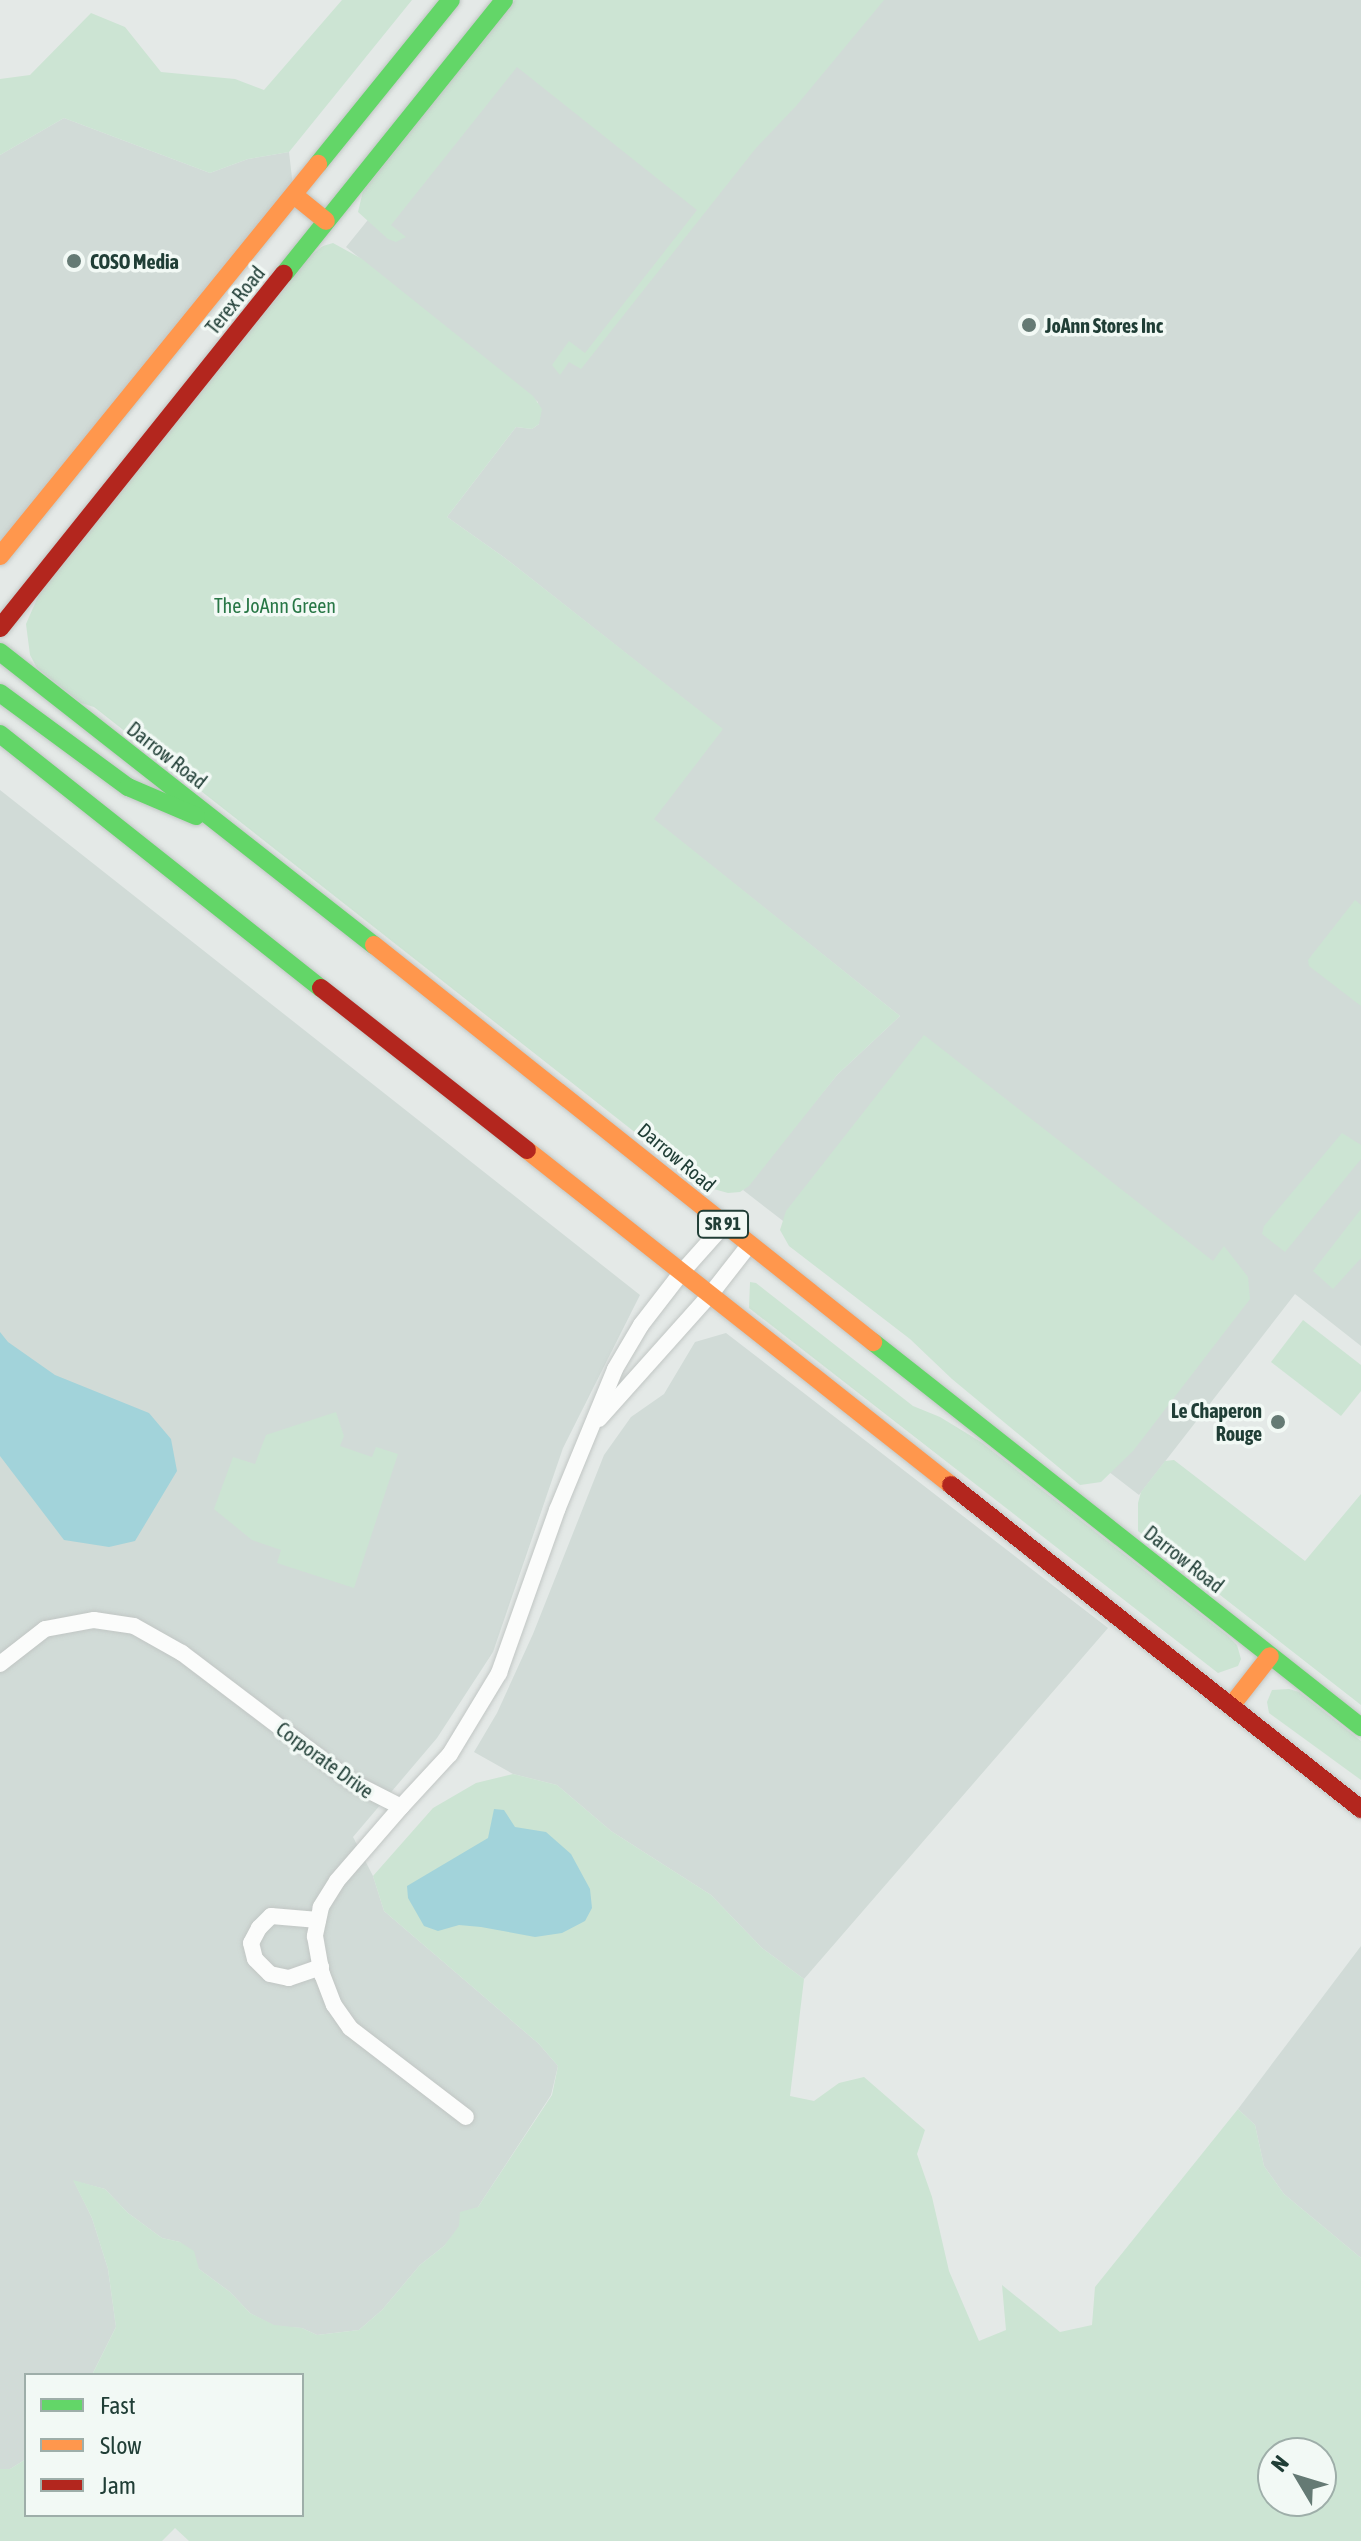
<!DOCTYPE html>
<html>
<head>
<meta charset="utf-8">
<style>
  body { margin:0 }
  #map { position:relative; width:1361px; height:2541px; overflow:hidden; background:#e4e9e7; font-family:"Asap Condensed",sans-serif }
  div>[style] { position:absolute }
  .built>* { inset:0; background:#d1dbd7 }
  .green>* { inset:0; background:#cce4d3 }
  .water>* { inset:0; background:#a2d3da }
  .roads { filter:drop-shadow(0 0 2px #c1c6c4) drop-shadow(0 0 2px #c1c6c4) }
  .street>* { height:16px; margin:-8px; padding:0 8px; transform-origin:8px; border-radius:8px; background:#fbfcfb }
  .fast>* { height:18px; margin:-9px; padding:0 9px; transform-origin:9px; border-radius:9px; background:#63d668 }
  .slow>* { height:18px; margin:-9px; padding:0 9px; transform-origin:9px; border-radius:9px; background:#ff974d }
  .jam>* { height:18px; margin:-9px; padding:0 9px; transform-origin:9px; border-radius:9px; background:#b3261e }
  .dots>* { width:22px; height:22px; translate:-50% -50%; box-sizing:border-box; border:4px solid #f2f9f5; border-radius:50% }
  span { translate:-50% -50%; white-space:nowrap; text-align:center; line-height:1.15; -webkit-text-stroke:7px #f2f9f5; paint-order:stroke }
  .shield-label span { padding:2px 6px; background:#f2f9f5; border:2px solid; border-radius:6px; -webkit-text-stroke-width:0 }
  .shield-label { font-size:18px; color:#203e36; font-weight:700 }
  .poi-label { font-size:20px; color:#203e36; font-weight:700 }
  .left { translate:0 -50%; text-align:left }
  .right { translate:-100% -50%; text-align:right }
  .street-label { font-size:20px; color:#203e36 }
  .park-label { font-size:20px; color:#287746 }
  .legend { position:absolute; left:24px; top:2373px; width:280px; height:144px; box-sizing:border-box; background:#f2f9f5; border:2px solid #9eaea9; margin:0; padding:10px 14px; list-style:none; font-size:24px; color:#203e36 }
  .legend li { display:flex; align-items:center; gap:16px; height:40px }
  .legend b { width:40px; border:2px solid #9eaea9 }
  .north { position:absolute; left:1257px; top:2437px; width:80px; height:80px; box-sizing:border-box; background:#f2f9f5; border:2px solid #9eaea9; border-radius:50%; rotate:308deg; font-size:22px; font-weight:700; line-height:32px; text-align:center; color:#203e36 }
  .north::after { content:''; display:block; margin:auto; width:28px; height:36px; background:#657a74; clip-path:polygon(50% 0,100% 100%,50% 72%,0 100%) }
</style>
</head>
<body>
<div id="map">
  <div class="built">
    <i style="clip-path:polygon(546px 0,1361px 0,1361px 1346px,1295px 1294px,1139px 1495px,743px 1190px,837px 1075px,900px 1016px,653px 819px,722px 729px,505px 558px,447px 517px,516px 427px,532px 429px,539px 424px,538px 402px,346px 247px)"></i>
    <i style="clip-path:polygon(64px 118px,210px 173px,248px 159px,289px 152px,294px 195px,0 556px,0 155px)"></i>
    <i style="clip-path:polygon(0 790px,640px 1295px,563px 1448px,493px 1652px,437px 1738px,353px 1837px,373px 1876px,384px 1911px,539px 2044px,558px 2066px,551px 2095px,478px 2207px,444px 2246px,420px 2265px,382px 2310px,359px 2330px,317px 2335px,302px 2328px,274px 2326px,250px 2313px,230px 2292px,199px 2269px,180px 2242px,162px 2238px,128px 2213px,105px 2189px,74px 2181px,92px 2218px,108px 2269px,116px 2327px,92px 2375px,26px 2375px,26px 2459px,10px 2469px,0 2469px)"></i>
    <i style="clip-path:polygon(726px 1333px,1108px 1628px,804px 1979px,762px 1948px,711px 1895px,611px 1831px,557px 1785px,513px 1774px,474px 1752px,497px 1713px,533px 1634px,604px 1455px,631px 1417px,664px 1394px,695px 1342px)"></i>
    <i style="clip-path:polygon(1361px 1946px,1361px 2258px,1284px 2194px,1264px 2166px,1255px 2125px,1238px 2109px)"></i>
  </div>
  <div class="green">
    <i style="clip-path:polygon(342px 0,412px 0,289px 152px,248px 159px,210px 173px,64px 118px,0 155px,0 79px,30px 75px,91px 13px,125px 27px,161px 72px,235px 79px,264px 90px)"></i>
    <i style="clip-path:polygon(515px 0,884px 0,796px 106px,756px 148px,581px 369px,569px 362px,560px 375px,552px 365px,569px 341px,585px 353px,697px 210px,517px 67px,391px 225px,406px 237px,396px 242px,388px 239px,358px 212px,363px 191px)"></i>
    <i style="clip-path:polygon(333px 243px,362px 259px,533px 396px,542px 409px,539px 424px,532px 429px,516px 427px,447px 517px,505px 558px,723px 729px,654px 819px,900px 1016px,837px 1075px,749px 1186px,740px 1192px,728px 1193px,710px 1188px,688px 1174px,94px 707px,81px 703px,37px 668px,30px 655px,26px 624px,40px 592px,305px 260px,323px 246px)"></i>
    <i style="clip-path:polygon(1355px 900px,1361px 905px,1361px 1006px,1309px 966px,1308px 960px)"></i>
    <i style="clip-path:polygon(924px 1035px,1213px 1261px,1224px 1246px,1248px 1277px,1250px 1299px,1133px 1451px,1101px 1482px,1080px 1485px,952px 1379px,910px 1339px,789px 1246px,780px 1230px,786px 1211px)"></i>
    <i style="clip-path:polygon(1342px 1133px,1361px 1145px,1361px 1159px,1285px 1252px,1262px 1234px,1264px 1226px)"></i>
    <i style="clip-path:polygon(1361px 1209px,1361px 1258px,1333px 1289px,1313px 1271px)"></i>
    <i style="clip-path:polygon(750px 1282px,756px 1283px,913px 1406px,940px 1417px,981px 1442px,1228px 1636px,1237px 1645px,1241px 1659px,1238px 1666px,1218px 1673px,749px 1308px)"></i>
    <i style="clip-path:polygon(1303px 1320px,1361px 1365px,1361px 1391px,1341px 1416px,1271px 1362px)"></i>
    <i style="clip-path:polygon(336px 1412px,344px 1436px,340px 1446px,372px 1457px,376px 1447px,398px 1454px,354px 1588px,277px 1563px,281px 1550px,252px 1540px,214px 1509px,233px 1457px,255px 1464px,266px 1435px)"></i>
    <i style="clip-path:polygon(1174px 1460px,1305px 1561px,1361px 1494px,1361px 1705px,1138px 1531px,1138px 1503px,1141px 1492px,1165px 1461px)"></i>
    <i style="clip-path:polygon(1289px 1689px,1299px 1692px,1361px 1741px,1361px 1780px,1269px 1713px,1267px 1702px,1272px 1690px)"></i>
    <i style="clip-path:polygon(evenodd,513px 1774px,557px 1785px,611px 1831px,711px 1895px,762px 1948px,804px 1979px,790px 2096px,814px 2101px,839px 2083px,864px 2077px,925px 2130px,917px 2154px,932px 2197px,949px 2271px,979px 2341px,1006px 2330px,1002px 2285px,1060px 2332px,1092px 2325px,1095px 2287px,1238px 2109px,1255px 2125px,1264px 2166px,1284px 2194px,1361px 2258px,1361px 2541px,189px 2541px,175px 2528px,162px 2541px,0 2541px,0 2469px,10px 2469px,26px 2459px,26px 2515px,302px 2515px,302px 2375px,92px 2375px,116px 2327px,108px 2269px,92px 2218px,73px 2180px,105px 2189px,128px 2213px,162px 2238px,180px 2242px,194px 2251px,199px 2269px,230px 2292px,250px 2313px,274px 2325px,302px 2328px,317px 2335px,359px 2330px,382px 2310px,420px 2265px,444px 2246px,459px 2226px,460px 2212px,478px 2207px,552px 2095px,558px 2066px,539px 2044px,384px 1911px,373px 1876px,433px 1808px,476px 1783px,513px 1774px,1273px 2453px,1321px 2453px,1321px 2501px,1273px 2501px,1273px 2453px)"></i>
  </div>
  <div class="water">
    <i style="clip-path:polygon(0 1332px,8px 1342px,55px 1375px,149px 1413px,171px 1439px,177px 1471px,135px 1541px,109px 1547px,64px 1540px,0 1456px)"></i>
    <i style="clip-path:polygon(494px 1809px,504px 1810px,515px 1827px,546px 1832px,571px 1854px,590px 1889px,592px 1908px,585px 1921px,562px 1933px,535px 1937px,481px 1927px,459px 1925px,438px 1931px,424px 1926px,408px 1898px,407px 1886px,488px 1838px)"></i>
  </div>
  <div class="roads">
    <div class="street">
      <i style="left:599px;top:1419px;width:166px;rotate:-48.2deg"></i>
      <i style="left:710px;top:1295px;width:63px;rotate:-52deg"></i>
      <i style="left:0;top:1664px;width:57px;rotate:-37.9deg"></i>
      <i style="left:45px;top:1629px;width:50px;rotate:-10.4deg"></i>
      <i style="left:94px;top:1620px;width:40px;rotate:8.5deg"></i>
      <i style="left:134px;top:1626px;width:55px;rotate:29.4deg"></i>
      <i style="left:182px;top:1653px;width:213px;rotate:37.2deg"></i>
      <i style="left:352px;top:1782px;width:55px;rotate:27deg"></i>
      <i style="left:401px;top:1807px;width:72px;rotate:-47.2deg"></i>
      <i style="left:450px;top:1754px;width:95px;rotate:-58.8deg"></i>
      <i style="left:499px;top:1673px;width:173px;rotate:-70.4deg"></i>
      <i style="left:557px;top:1510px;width:152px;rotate:-67.6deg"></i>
      <i style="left:615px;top:1369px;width:51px;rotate:-59.4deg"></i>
      <i style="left:641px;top:1325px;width:67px;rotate:-52.3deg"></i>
      <i style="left:682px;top:1272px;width:63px;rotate:-48.2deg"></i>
      <i style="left:401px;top:1807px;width:98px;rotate:130.9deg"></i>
      <i style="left:337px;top:1881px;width:31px;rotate:122deg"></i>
      <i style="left:321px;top:1907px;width:30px;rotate:102deg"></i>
      <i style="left:315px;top:1936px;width:39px;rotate:80deg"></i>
      <i style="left:322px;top:1974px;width:33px;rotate:69deg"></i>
      <i style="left:334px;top:2005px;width:28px;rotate:55deg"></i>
      <i style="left:350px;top:2028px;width:146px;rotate:37.5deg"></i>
      <i style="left:318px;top:1920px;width:47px;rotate:-175.1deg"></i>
      <i style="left:271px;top:1916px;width:17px;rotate:135deg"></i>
      <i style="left:259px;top:1928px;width:17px;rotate:118deg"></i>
      <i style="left:251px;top:1943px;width:16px;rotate:76deg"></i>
      <i style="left:255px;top:1959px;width:21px;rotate:45deg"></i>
      <i style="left:270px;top:1974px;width:19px;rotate:12deg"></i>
      <i style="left:289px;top:1978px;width:34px;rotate:-19deg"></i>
    </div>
    <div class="fast">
      <i style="left:318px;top:164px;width:211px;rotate:-51deg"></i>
      <i style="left:284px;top:274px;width:351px;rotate:-51.2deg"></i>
      <i style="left:0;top:652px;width:475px;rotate:38.1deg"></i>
      <i style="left:0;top:693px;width:159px;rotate:36.3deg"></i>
      <i style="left:128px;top:787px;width:74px;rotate:23.1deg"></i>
      <i style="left:0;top:734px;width:409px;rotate:38.4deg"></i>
      <i style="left:873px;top:1342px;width:622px;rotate:38.27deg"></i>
    </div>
    <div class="slow">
      <i style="left:294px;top:195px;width:41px;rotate:39.1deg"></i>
      <i style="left:0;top:556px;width:505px;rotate:-50.95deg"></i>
      <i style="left:374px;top:945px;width:638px;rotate:38.51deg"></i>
      <i style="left:527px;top:1150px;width:540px;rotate:38.31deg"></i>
      <i style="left:1231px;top:1706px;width:63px;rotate:-52deg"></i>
    </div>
    <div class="jam">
      <i style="left:0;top:628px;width:454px;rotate:-51.3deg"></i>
      <i style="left:321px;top:988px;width:262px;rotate:38.2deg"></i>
      <i style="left:951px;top:1485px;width:523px;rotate:38.32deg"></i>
    </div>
  </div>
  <div class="dots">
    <i style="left:74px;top:261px;background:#657a74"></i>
    <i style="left:1029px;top:325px;background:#657a74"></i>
    <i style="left:1278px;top:1422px;background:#657a74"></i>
  </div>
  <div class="shield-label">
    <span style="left:723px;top:1224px">SR 91</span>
  </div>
  <div class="poi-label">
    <span class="left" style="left:90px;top:261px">COSO Media</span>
    <span class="left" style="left:1045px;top:325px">JoAnn Stores Inc</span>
    <span class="right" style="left:1262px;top:1422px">Le Chaperon<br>Rouge</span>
  </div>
  <div class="street-label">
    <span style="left:235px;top:300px;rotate:-51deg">Terex Road</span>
    <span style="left:167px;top:755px;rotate:38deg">Darrow Road</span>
    <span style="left:677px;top:1157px;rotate:40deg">Darrow Road</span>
    <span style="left:1184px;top:1559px;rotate:38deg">Darrow Road</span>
    <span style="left:325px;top:1760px;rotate:36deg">Corporate Drive</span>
  </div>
  <div class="park-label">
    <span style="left:275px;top:605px">The JoAnn Green</span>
  </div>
  <ul class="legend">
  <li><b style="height:10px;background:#63d668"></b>Fast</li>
  <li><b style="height:10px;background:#ff974d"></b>Slow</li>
  <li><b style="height:10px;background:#b3261e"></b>Jam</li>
  </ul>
  <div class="north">N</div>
</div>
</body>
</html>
